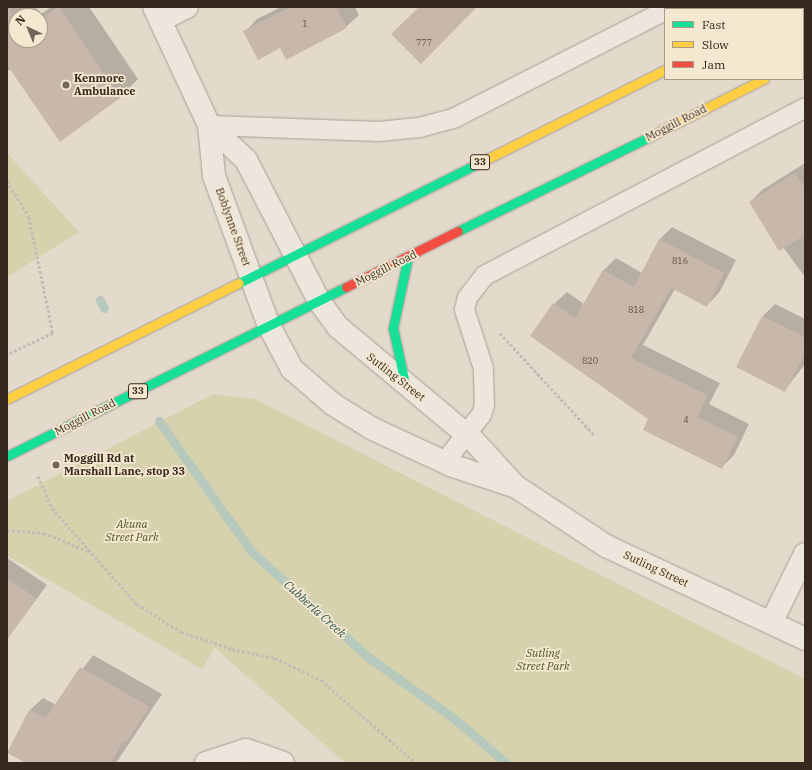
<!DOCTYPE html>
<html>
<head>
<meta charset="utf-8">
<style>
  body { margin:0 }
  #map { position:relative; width:812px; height:770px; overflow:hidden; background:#e4dacc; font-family:"IBM Plex Serif",serif }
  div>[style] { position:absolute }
  .green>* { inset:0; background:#d6d2ae }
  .shadow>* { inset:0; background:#0003 }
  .stream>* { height:9px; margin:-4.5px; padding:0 4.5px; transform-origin:4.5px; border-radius:4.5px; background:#b7c8bd }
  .building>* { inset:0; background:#c8b8ac }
  .path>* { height:2.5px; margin-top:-1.25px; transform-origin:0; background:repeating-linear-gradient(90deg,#c4bdb4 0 3px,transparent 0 5px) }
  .roads { filter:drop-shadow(0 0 1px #a99f95) drop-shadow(0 0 1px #a99f95) }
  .lane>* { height:19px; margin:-9.5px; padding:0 9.5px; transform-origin:9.5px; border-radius:9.5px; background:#ece6dd }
  .street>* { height:22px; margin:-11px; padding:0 11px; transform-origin:11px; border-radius:11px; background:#ece6dd }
  .fast>* { height:9px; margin:-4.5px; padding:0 4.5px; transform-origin:4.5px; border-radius:4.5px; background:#16e098 }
  .slow>* { height:9px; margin:-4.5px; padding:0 4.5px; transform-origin:4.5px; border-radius:4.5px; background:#ffcf43 }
  .jam>* { height:9px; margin:-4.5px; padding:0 4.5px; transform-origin:4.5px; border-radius:4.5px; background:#f24e42 }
  .dots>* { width:11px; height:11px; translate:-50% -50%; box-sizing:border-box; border:2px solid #f5e8d0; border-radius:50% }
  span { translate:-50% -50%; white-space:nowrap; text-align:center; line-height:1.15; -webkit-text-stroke:3.5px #f5e8d0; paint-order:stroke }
  .number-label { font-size:9px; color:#5b4c41 }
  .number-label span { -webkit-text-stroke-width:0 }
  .shield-label span { padding:1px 3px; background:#f5e8d0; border:1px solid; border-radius:3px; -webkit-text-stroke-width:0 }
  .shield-label { font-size:10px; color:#37281d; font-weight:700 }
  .poi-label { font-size:11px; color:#37281d; font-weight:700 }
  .left { translate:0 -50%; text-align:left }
  .street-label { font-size:11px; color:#37281d }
  .park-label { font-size:11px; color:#4b5423; font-style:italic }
  .water-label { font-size:12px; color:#2c5751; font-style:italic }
  .frame { position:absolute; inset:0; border:8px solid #37281d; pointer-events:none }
  .legend { position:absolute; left:664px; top:8px; width:140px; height:72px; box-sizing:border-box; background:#f5e8d0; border:1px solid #a99b88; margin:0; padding:5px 7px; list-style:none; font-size:12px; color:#37281d }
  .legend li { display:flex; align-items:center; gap:8px; height:20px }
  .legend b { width:20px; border:1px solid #a99b88 }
  .north { position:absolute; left:8px; top:8px; width:40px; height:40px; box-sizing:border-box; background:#f5e8d0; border:1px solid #a99b88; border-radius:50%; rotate:316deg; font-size:11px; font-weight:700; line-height:16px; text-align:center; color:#37281d }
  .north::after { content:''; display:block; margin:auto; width:14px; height:18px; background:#74665a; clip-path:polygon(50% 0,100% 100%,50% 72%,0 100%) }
</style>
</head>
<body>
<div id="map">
  <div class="green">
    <i style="clip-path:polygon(7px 153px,79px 232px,7px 277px)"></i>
    <i style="clip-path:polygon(213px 394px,255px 399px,805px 679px,805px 763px,345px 763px,215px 648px,202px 669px,7px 556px,7px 501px)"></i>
  </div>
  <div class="shadow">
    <i style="clip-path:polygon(evenodd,7px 7px,36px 7px,41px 14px,51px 7px,89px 7px,138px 79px,120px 97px,60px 140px,11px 69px,7px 71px,7px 7px,16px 16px,40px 16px,40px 40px,16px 40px,16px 16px)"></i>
    <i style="clip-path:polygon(281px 7px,355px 7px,359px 15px,346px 27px,280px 47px,245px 32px,257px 19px)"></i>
    <i style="clip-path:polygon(805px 163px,805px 277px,750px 202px,762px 190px)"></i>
    <i style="clip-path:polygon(672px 227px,736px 260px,719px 293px,706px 306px,675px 289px,643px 345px,720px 383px,709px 404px,749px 424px,734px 455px,721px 468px,650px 419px,554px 304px,567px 292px,584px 304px,604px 270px,616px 258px,642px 273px,659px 240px)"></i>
    <i style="clip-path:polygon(775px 304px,805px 319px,805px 364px,785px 390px,738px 366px,763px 316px)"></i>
    <i style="clip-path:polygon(7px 558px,47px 585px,7px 639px)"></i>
    <i style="clip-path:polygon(93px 655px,162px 694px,116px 763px,28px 763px,8px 752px,30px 710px,43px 698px,56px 705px)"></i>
  </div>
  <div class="stream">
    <i style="left:100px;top:300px;width:9px;rotate:63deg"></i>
    <i style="left:159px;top:421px;width:159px;rotate:54.7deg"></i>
    <i style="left:251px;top:551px;width:158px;rotate:42.2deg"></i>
    <i style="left:368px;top:657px;width:108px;rotate:35.6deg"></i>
    <i style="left:456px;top:720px;width:66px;rotate:40.7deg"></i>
  </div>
  <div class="building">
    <i style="clip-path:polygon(7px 7px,16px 21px,16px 40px,40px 40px,40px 19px,59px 7px,120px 98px,60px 142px,7px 65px)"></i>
    <i style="clip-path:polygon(291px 7px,336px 7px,347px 28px,286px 60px,280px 48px,258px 60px,243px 31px)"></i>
    <i style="clip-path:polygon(419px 7px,477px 7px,421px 64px,391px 34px)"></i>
    <i style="clip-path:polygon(795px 173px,805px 188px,805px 235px,779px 251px,749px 202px)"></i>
    <i style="clip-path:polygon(659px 239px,724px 273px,707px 307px,671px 288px,631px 358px,708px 395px,697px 417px,738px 437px,722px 469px,643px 430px,648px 419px,530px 336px,553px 303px,575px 318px,603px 270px,634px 287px)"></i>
    <i style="clip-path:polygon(762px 316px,805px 337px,805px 354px,785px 392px,736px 367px)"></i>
    <i style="clip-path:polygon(7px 578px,36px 598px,7px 640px)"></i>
    <i style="clip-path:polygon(80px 667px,150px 707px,126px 743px,123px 741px,111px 763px,26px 763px,7px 753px,29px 710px,46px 718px)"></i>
  </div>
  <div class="path">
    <i style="left:7px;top:181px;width:42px;rotate:58.6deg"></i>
    <i style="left:29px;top:217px;width:118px;rotate:78.3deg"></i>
    <i style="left:53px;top:333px;width:51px;rotate:154.4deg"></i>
    <i style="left:500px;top:333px;width:139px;rotate:47.3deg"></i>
    <i style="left:38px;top:476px;width:35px;rotate:66deg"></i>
    <i style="left:52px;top:508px;width:128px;rotate:48.5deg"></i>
    <i style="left:137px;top:604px;width:52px;rotate:32.5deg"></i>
    <i style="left:181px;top:632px;width:54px;rotate:18.4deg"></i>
    <i style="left:232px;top:649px;width:44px;rotate:11.8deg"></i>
    <i style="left:275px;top:658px;width:51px;rotate:25.6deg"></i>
    <i style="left:321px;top:680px;width:126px;rotate:41.1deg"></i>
    <i style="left:7px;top:530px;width:37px;rotate:5deg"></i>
    <i style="left:44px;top:533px;width:50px;rotate:22.4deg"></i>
  </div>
  <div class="roads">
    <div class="lane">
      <i style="left:209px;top:125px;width:169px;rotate:2deg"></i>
      <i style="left:378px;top:131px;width:41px;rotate:-5.6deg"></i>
      <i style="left:419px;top:127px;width:35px;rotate:-15deg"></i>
      <i style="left:453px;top:118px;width:238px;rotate:-27deg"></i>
      <i style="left:444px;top:462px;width:61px;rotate:-52.4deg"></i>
      <i style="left:481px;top:414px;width:10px;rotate:-73deg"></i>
      <i style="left:484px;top:404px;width:36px;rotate:-92deg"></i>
      <i style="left:483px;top:368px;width:62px;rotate:-107.9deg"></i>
      <i style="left:464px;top:309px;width:12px;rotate:-76deg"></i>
      <i style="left:467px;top:297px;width:28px;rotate:-52deg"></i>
      <i style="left:484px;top:275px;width:362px;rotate:-27.6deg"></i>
    </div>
    <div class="street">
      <i style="left:154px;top:7px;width:130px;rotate:65deg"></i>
      <i style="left:209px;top:125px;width:51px;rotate:84.4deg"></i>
      <i style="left:214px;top:176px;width:160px;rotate:69.9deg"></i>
      <i style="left:269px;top:326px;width:49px;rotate:61.9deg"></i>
      <i style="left:292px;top:369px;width:55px;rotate:40.6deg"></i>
      <i style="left:334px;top:405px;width:46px;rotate:31.6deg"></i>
      <i style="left:373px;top:429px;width:88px;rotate:24.8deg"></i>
      <i style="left:453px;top:466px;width:64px;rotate:18.2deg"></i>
      <i style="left:161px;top:20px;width:29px;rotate:-27deg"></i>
      <i style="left:209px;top:125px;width:51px;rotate:43.4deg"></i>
      <i style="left:246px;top:160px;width:159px;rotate:62.6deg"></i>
      <i style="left:319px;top:301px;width:32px;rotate:54deg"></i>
      <i style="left:338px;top:327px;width:176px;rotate:39.9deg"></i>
      <i style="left:473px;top:440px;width:62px;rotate:47.6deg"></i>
      <i style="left:515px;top:486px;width:109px;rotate:33.4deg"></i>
      <i style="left:606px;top:546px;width:220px;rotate:25deg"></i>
      <i style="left:771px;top:623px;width:77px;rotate:-63.8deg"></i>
      <i style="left:206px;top:763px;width:42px;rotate:-18deg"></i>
      <i style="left:246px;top:750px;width:39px;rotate:19deg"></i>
    </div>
    <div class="fast">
      <i style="left:803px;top:59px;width:2px;rotate:-27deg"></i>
      <i style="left:458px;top:231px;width:213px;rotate:-26.2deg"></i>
      <i style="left:239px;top:283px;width:271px;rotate:-26.6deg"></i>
      <i style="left:405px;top:384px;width:57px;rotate:-102.1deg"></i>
      <i style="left:393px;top:328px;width:73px;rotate:-78.1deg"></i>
      <i style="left:7px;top:456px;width:379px;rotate:-26.5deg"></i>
    </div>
    <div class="slow">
      <i style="left:649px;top:137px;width:129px;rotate:-26.8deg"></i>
      <i style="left:481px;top:162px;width:206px;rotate:-26.6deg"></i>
      <i style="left:7px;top:399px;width:259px;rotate:-26.6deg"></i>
    </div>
    <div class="jam">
      <i style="left:787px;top:9px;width:4px;rotate:-27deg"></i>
      <i style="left:346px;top:287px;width:125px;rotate:-26.6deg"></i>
    </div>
  </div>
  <div class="dots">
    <i style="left:66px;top:85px;background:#74665a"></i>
    <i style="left:56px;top:465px;background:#74665a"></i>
  </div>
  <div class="number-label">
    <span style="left:305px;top:24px">1</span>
    <span style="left:424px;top:43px">777</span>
    <span style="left:680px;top:261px">816</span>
    <span style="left:636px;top:310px">818</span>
    <span style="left:590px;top:361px">820</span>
    <span style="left:686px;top:420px">4</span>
  </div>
  <div class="shield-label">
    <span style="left:480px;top:162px">33</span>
    <span style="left:138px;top:391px">33</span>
  </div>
  <div class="poi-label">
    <span class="left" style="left:74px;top:85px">Kenmore<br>Ambulance</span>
    <span class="left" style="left:64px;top:465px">Moggill Rd at<br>Marshall Lane, stop 33</span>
  </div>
  <div class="street-label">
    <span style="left:676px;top:123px;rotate:-27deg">Moggill Road</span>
    <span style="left:233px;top:227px;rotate:70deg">Boblynne Street</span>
    <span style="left:386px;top:268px;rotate:-26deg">Moggill Road</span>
    <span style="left:396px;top:377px;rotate:38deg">Sutling Street</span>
    <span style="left:85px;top:417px;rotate:-27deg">Moggill Road</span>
    <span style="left:656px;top:569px;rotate:25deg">Sutling Street</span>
  </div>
  <div class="park-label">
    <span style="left:132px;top:531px">Akuna<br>Street Park</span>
    <span style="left:543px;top:660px">Sutling<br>Street Park</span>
  </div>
  <div class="water-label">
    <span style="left:315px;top:609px;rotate:42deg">Cubberla Creek</span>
  </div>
  <div class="frame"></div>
  <ul class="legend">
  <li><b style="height:5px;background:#16e098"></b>Fast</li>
  <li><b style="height:5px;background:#ffcf43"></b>Slow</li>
  <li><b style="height:5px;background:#f24e42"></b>Jam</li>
  </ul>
  <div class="north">N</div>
</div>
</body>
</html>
